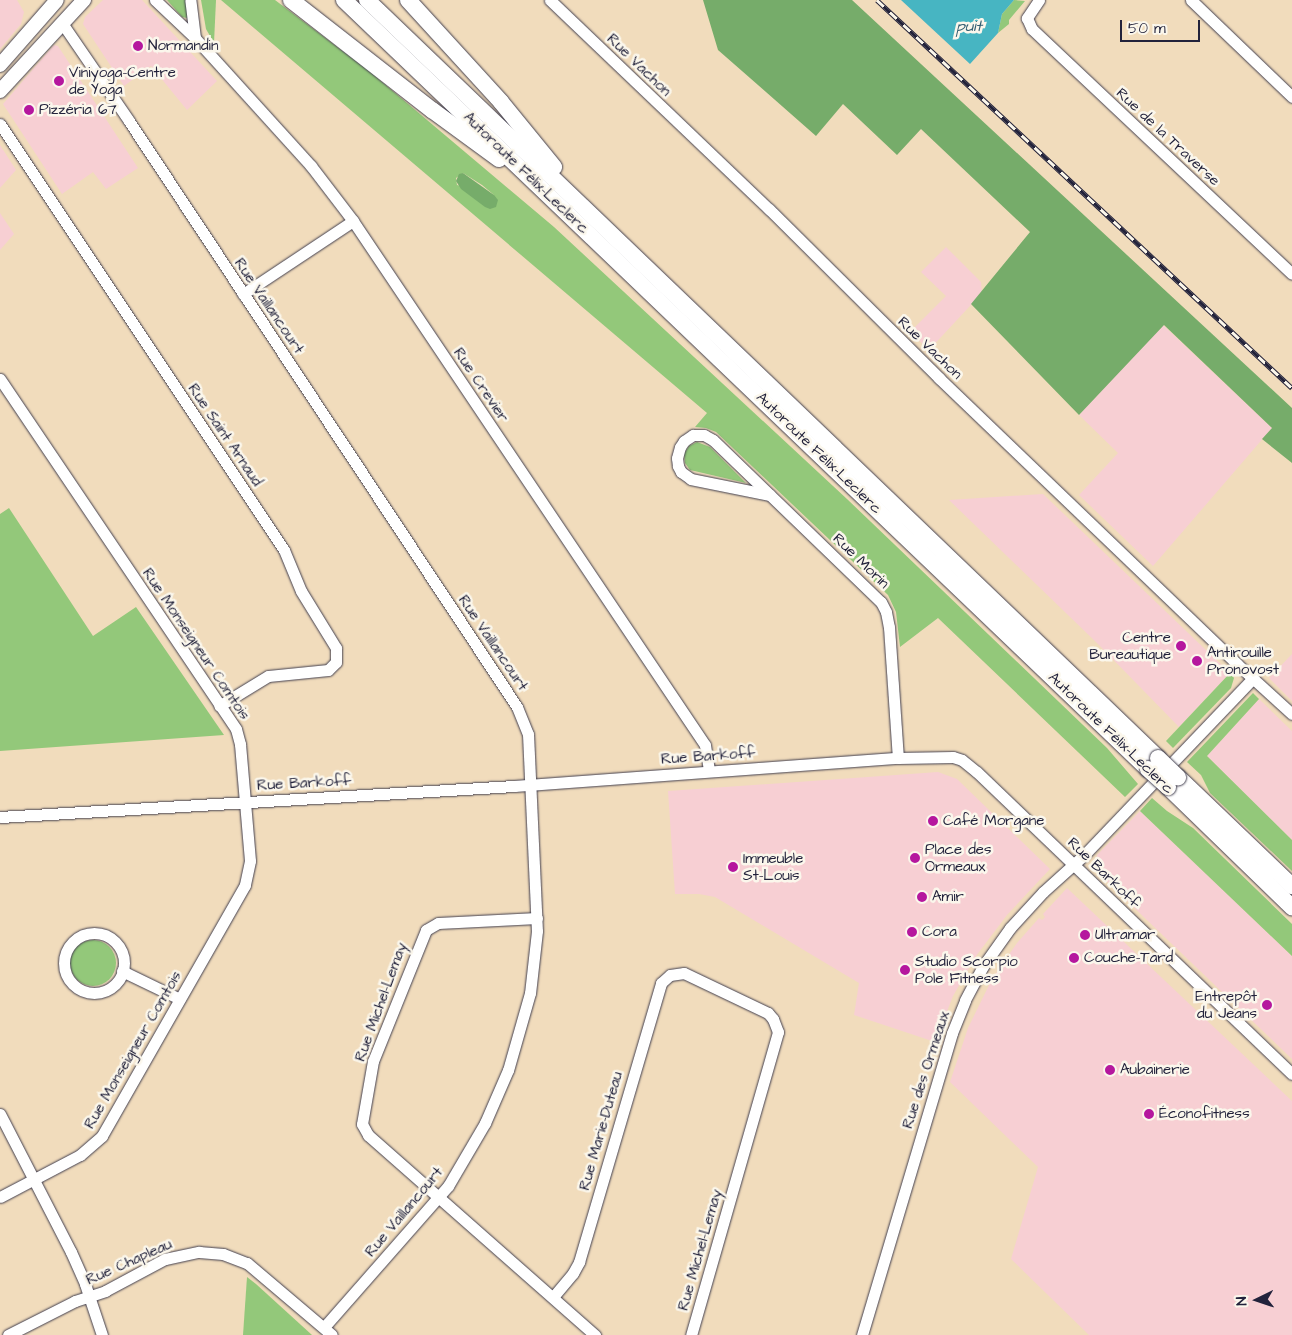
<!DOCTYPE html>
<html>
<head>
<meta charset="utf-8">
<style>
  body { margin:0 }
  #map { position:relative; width:1292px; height:1335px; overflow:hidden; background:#f1dcbc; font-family:"Architects Daughter",sans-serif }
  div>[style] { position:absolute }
  .built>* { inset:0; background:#f7cfd3 }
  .green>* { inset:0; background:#93c87a }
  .round { border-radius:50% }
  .forest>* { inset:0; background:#76ac6a }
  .water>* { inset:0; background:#47b5c2 }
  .roads { filter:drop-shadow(0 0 1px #413e4e) drop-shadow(0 0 1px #413e4e) }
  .minor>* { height:11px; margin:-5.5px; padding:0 5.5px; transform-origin:5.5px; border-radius:5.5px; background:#fff }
  .minor>.ring { margin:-5.5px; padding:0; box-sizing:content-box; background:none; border:11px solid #fff; border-radius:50% }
  .major>* { height:14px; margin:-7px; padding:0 7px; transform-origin:7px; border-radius:7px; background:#fff }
  .highway>* { height:16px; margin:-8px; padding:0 8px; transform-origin:8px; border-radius:8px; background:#fff }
  .rail>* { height:5px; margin-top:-2.5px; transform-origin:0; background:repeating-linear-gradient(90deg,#fbf7ec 0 9px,#22223b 0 18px); box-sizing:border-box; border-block:1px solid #22223b }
  .bridges { filter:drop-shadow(0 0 1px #413e4e) drop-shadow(0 0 1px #413e4e) }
  .highway-bridge>* { height:16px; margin:-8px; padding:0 8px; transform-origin:8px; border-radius:8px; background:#fff }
  .dots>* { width:14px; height:14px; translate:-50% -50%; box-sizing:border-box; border:2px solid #fbf7ec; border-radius:50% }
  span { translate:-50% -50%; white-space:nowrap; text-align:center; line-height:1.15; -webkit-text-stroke:5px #fbf7ec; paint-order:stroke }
  .poi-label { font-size:15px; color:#22223b }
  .left { translate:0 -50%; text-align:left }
  .right { translate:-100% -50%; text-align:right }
  .street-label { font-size:15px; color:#22223b }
  .water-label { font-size:16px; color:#315d71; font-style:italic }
  .north { position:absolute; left:1232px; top:1275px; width:50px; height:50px; -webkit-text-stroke:4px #fbf7ec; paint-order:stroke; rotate:266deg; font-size:14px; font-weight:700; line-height:20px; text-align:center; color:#22223b }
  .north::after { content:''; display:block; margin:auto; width:18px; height:22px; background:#22223b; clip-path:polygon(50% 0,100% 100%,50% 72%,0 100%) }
  .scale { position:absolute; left:1120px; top:20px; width:80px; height:22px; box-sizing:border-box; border:2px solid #22223b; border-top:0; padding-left:6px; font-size:15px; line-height:18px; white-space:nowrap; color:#22223b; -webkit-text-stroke:4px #fbf7ec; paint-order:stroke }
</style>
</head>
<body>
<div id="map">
  <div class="built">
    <i style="clip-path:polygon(0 0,17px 0,24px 12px,21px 24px,0 49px)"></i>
    <i style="clip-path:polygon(103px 0,142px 0,217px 81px,187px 110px,151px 66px,124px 86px,83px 24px,85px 17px)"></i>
    <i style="clip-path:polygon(54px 45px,58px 46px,138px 168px,106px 189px,93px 172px,62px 194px,3px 104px)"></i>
    <i style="clip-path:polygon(0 145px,16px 170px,0 188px)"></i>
    <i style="clip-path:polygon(0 213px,14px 234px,0 250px)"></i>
    <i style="clip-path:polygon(946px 247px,981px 282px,982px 293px,929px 350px,910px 332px,946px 296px,921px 272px)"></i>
    <i style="clip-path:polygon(1163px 325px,1272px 428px,1153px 566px,1079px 495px,1118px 453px,1079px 415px)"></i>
    <i style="clip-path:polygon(1043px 494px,1230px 673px,1179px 727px,1098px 644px,949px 500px)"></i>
    <i style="clip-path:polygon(1292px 654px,1292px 701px,1269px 678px)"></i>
    <i style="clip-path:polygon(1259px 699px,1292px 731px,1292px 840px,1207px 756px)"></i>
    <i style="clip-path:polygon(938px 772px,957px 779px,1050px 869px,1007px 915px,976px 956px,953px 996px,935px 1042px,854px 1015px,859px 983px,715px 897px,699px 894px,675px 894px,668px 791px)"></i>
    <i style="clip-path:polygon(1140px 811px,1292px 956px,1292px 1059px,1101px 876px,1102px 875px,1095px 865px,1097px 855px)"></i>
    <i style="clip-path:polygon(1067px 888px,1292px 1101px,1292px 1335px,1089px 1335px,1011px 1259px,1038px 1167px,950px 1082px,968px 1028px,992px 979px,1017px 943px,1039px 918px,1042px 920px,1045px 917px,1043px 914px)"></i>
  </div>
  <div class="green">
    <i style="clip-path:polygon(167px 0,187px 0,187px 18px,182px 17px)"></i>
    <i style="clip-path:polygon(201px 0,216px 0,214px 43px,206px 29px)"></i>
    <i style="clip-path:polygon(evenodd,221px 0,275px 0,369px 71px,554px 227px,847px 499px,1107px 748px,1138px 784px,1125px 797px,938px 618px,900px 647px,896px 612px,888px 595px,716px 432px,706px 428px,695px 427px,707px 413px,221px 0,463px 173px,482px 185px,494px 195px,457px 185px,456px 178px,463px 173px)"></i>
    <i style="clip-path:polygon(1014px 0,1025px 1px,1009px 20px,1009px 24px,998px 33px,1002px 14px)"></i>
    <i style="clip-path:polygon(697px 442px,710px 447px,746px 483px,690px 470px,685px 463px,684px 454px,689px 446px)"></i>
    <i style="clip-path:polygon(9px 508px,93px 636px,136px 607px,224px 735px,0 751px,0 514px)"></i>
    <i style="clip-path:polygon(1230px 673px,1234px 678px,1231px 688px,1173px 748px,1166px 741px)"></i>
    <i style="clip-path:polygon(1253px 693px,1259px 699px,1207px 756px,1292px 840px,1292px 871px,1210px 793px,1201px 775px,1187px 762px)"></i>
    <i style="clip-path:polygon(1152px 798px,1167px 811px,1193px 828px,1292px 924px,1292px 956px,1140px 811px)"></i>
    <i class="round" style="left:70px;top:940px;width:46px;height:46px"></i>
    <i style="clip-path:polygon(247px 1277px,256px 1284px,312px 1335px,243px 1335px)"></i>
  </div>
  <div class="forest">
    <i style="clip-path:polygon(703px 0,852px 0,1292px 408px,1292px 463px,1262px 439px,1272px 428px,1164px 325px,1079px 415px,971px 304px,1030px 232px,921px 129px,897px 155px,843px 104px,816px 136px,718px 50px)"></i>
    <i style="clip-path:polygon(463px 173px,494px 195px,498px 200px,496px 207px,490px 209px,485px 207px,461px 189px,456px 181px,459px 174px)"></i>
  </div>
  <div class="water">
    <i style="clip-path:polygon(901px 0,1014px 0,1002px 14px,998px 33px,970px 64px)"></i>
  </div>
  <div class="roads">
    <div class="minor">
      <i style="left:155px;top:0;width:55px;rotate:43.5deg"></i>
      <i style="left:195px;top:38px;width:38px;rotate:-97deg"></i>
      <i style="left:550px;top:0;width:303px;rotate:43.7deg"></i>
      <i style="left:769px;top:209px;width:240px;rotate:44.8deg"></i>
      <i style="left:939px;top:378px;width:413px;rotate:43.8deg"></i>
      <i style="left:1237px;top:664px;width:74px;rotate:42.3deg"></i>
      <i style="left:1039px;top:0;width:22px;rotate:124deg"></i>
      <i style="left:1027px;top:18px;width:12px;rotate:66deg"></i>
      <i style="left:1032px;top:29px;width:357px;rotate:43.3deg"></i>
      <i style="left:1191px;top:0;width:140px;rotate:43.8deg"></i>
      <i style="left:62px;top:23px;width:119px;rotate:55.6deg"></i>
      <i style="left:129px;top:121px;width:703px;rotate:56.49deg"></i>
      <i style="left:517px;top:707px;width:29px;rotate:68deg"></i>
      <i style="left:528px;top:734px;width:197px;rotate:87.4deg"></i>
      <i style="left:537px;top:931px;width:62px;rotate:96.4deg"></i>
      <i style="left:530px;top:993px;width:80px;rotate:105.9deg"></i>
      <i style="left:508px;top:1070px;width:58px;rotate:113.5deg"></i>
      <i style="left:485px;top:1123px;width:73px;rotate:120.4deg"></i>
      <i style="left:448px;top:1186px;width:188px;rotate:131.3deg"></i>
      <i style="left:195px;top:38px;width:173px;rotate:47.8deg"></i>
      <i style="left:311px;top:166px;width:69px;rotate:52.6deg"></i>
      <i style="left:353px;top:221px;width:631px;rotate:56.11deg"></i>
      <i style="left:705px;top:745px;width:26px;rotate:81deg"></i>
      <i style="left:0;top:124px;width:512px;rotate:56.31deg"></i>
      <i style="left:284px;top:550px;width:44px;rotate:67.5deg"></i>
      <i style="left:301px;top:591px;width:67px;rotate:58.4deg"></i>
      <i style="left:336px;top:648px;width:14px;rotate:90deg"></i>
      <i style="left:336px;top:662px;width:11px;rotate:135deg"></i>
      <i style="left:328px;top:670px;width:60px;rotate:174.3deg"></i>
      <i style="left:268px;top:676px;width:57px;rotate:148.5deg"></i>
      <i style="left:243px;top:294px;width:132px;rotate:-33.6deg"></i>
      <i style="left:0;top:379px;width:422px;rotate:56deg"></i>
      <i style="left:236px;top:729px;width:16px;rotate:75deg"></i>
      <i style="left:240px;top:744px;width:117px;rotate:85.1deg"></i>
      <i style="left:250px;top:861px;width:25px;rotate:102deg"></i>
      <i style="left:245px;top:885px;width:289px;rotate:119.7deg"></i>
      <i style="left:102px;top:1136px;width:29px;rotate:139deg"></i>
      <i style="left:80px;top:1155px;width:90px;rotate:152.3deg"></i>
      <i style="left:770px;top:495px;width:81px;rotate:-168.6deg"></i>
      <i style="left:691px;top:479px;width:12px;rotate:-145deg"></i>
      <i style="left:681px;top:472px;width:7px;rotate:-117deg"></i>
      <i style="left:678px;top:466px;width:8px;rotate:-97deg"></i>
      <i style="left:677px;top:458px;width:11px;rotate:-75deg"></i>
      <i style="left:680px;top:447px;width:7px;rotate:-56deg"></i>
      <i style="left:684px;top:441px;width:11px;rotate:-34deg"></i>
      <i style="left:693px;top:435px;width:11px"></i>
      <i style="left:704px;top:435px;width:10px;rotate:29deg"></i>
      <i style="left:713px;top:440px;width:233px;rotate:44deg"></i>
      <i style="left:881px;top:602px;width:11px;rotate:63deg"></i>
      <i style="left:886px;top:612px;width:15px;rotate:79deg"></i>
      <i style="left:889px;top:627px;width:131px;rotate:86.1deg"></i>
      <i style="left:0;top:817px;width:515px;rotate:-3.45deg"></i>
      <i style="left:514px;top:786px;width:385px;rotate:-4.2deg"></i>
      <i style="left:898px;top:758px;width:55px;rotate:-1deg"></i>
      <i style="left:953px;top:757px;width:9px;rotate:18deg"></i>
      <i style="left:962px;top:760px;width:19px;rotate:39deg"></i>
      <i style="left:977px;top:772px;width:436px;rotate:43.8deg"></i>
      <i style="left:537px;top:918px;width:99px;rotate:177.1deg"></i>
      <i style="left:438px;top:923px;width:14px;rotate:150deg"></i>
      <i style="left:426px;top:930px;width:141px;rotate:112deg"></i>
      <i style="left:373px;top:1061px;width:64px;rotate:99.9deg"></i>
      <i style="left:362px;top:1124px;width:13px;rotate:61deg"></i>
      <i style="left:368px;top:1135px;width:303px;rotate:41.4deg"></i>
      <i class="ring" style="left:64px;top:933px;width:49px;height:49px"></i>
      <i style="left:122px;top:971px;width:64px;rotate:25.8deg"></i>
      <i style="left:0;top:1114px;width:155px;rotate:62.8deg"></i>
      <i style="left:71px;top:1252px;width:35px;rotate:66deg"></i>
      <i style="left:85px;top:1284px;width:54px;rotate:71.6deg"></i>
      <i style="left:553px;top:1297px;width:31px;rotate:-50deg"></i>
      <i style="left:573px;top:1273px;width:13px;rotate:-61deg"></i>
      <i style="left:579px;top:1262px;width:291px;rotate:-73.6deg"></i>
      <i style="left:661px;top:983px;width:12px;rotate:-42deg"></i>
      <i style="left:670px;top:975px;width:14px;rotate:-8deg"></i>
      <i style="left:684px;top:973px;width:93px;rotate:25.5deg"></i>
      <i style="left:768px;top:1013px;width:8px;rotate:50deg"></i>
      <i style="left:773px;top:1019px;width:14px;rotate:69deg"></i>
      <i style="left:778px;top:1032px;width:315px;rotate:106deg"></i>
      <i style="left:8px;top:1335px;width:75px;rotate:-26.9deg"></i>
      <i style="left:75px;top:1301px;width:32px;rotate:-18deg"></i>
      <i style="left:105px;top:1291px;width:68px;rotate:-28.1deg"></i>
      <i style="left:165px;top:1259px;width:35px;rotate:-12deg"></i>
      <i style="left:199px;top:1252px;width:24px;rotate:5deg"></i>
      <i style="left:223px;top:1254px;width:26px;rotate:21deg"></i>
      <i style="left:247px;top:1263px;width:111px;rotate:40.3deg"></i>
      <i style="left:862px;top:1335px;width:315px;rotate:-73.4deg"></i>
      <i style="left:952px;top:1033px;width:35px;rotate:-68deg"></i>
      <i style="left:965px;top:1000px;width:38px;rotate:-62deg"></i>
      <i style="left:983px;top:966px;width:47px;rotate:-54.6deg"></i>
      <i style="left:1010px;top:928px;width:49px;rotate:-47.5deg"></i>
      <i style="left:1043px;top:892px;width:55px;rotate:-42.1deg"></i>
      <i style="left:1084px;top:855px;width:245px;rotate:-46.3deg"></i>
    </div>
    <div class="major">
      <i style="left:0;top:65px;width:86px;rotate:-48.8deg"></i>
      <i style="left:0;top:91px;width:124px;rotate:-47.3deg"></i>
    </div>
    <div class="highway">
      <i style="left:291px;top:0;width:179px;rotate:38deg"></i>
      <i style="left:432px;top:110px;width:83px;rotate:36.2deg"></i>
      <i style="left:344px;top:0;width:1113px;rotate:43.73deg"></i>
      <i style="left:367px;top:0;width:1096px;rotate:43.78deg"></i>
      <i style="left:408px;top:0;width:138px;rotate:47.6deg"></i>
      <i style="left:501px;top:102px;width:84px;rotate:50.8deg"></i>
      <i style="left:1178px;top:777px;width:158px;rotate:43.7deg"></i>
      <i style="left:1168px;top:787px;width:173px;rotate:44.1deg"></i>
    </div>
  </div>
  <div class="rail">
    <i style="left:877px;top:0;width:568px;rotate:43.07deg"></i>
  </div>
  <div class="bridges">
    <div class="highway-bridge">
      <i style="left:1158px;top:758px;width:28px;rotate:44deg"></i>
      <i style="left:1148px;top:769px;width:27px;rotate:42deg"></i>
    </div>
  </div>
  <div class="dots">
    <i style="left:138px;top:46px;background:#b5179e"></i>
    <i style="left:59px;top:81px;background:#b5179e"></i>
    <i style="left:29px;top:110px;background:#b5179e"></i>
    <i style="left:1181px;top:646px;background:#b5179e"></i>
    <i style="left:1197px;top:661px;background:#b5179e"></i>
    <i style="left:933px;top:821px;background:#b5179e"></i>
    <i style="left:915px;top:858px;background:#b5179e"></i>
    <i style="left:733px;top:867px;background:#b5179e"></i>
    <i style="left:922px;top:897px;background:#b5179e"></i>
    <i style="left:912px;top:932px;background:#b5179e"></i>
    <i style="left:1085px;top:935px;background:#b5179e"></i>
    <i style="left:1074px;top:958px;background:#b5179e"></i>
    <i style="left:905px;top:970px;background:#b5179e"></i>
    <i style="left:1267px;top:1005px;background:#b5179e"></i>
    <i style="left:1110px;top:1070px;background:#b5179e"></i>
    <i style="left:1149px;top:1114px;background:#b5179e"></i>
  </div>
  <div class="poi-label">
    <span class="left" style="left:148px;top:46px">Normandin</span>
    <span class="left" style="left:69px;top:81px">Viniyoga-Centre<br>de Yoga</span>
    <span class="left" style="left:39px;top:110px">Pizzéria 67</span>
    <span class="right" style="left:1171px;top:646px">Centre<br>Bureautique</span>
    <span class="left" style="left:1207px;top:661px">Antirouille<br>Pronovost</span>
    <span class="left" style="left:943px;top:821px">Café Morgane</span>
    <span class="left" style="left:925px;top:858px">Place des<br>Ormeaux</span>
    <span class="left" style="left:743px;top:867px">Immeuble<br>St-Louis</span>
    <span class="left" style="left:932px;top:897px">Amir</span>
    <span class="left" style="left:922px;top:932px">Cora</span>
    <span class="left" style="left:1095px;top:935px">Ultramar</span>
    <span class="left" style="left:1084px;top:958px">Couche-Tard</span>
    <span class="left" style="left:915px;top:970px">Studio Scorpio<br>Pole Fitness</span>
    <span class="right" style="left:1257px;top:1005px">Entrepôt<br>du Jeans</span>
    <span class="left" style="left:1120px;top:1070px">Aubainerie</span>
    <span class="left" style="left:1159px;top:1114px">Éconofitness</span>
  </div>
  <div class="street-label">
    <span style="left:639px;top:65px;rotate:44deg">Rue Vachon</span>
    <span style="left:1168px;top:137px;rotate:43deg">Rue de la Traverse</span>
    <span style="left:526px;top:173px;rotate:44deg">Autoroute Félix-Leclerc</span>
    <span style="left:269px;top:306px;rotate:56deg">Rue Vaillancourt</span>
    <span style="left:930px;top:348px;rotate:44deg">Rue Vachon</span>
    <span style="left:481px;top:385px;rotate:56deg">Rue Crevier</span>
    <span style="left:225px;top:435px;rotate:56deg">Rue Saint Arnaud</span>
    <span style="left:819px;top:453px;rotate:44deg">Autoroute Félix-Leclerc</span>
    <span style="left:861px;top:561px;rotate:44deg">Rue Morin</span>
    <span style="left:493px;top:643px;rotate:56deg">Rue Vaillancourt</span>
    <span style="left:196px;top:644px;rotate:56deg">Rue Monseigneur Comtois</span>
    <span style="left:1111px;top:733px;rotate:44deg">Autoroute Félix-Leclerc</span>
    <span style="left:708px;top:756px;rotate:-4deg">Rue Barkoff</span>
    <span style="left:304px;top:783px;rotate:-3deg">Rue Barkoff</span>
    <span style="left:1104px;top:873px;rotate:44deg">Rue Barkoff</span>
    <span style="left:381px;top:1002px;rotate:-70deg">Rue Michel-Lemay</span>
    <span style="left:133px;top:1050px;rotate:-60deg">Rue Monseigneur Comtois</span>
    <span style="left:926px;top:1070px;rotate:-72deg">Rue des Ormeaux</span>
    <span style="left:601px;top:1131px;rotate:-74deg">Rue Marie-Duteau</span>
    <span style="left:404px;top:1212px;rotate:-50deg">Rue Vaillancourt</span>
    <span style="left:700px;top:1250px;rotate:-74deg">Rue Michel-Lemay</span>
    <span style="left:129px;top:1262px;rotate:-24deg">Rue Chapleau</span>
  </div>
  <div class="water-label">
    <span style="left:969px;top:26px">puit</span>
  </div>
  <div class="north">N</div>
  <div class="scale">50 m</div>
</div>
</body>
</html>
